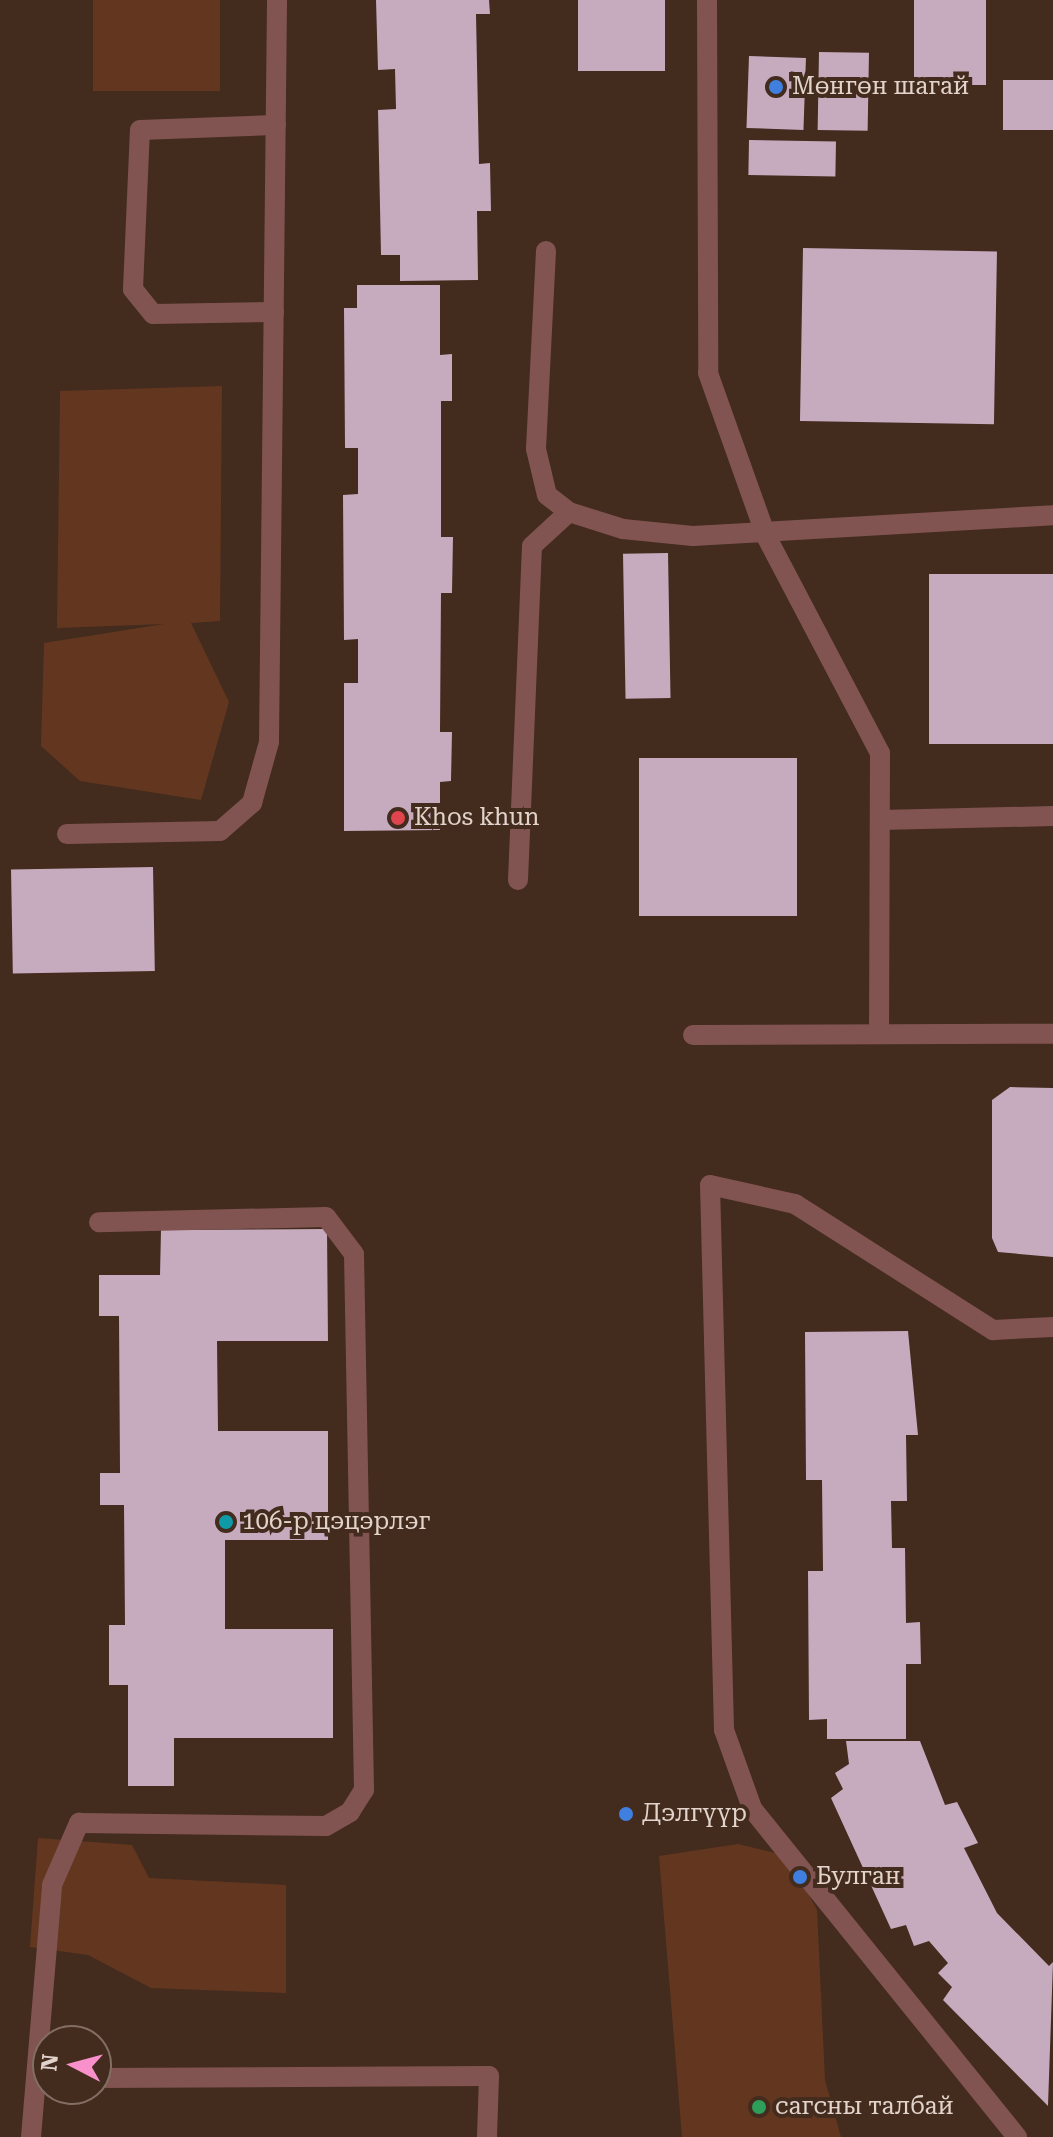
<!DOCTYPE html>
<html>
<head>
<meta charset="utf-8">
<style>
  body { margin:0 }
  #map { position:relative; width:1053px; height:2137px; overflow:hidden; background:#432b1e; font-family:"Roboto Serif",serif }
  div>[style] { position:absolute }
  .green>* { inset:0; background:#63371f; transform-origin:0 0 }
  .building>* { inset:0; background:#c6abbf; transform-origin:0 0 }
  .minor>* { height:20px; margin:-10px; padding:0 10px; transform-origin:10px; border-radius:10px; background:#815452 }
  .dots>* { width:22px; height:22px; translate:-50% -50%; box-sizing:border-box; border:4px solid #432b1e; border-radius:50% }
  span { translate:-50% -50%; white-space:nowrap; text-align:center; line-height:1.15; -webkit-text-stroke:8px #432b1e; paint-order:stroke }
  .poi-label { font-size:24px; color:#e2d3cb }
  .left { translate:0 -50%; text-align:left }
  .north { position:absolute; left:32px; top:2025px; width:80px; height:80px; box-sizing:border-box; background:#432b1e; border:2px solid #836e63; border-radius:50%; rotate:276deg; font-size:22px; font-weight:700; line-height:32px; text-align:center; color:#e2d3cb }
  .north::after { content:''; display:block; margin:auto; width:28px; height:36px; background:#f890cb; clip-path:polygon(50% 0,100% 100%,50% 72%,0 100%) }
</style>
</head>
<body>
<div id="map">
  <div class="green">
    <i style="left:93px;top:0;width:127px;height:91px"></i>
    <i style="clip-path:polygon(222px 386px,220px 621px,191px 623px,229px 702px,201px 800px,80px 781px,41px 746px,44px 643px,164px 624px,57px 628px,60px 391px)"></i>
    <i style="clip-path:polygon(38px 1838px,132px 1845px,149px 1878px,286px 1885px,286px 1993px,151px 1988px,88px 1955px,30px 1947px)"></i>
    <i style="clip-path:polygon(738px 1844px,788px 1856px,817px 1910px,825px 2080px,841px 2137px,682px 2137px,659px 1856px)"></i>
  </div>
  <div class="building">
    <i style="clip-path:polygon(376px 0,489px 0,490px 14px,476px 14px,479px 164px,490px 163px,491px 211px,477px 211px,478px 280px,400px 281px,400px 255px,381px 255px,378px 110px,396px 109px,395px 69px,378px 70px)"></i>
    <i style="left:578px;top:0;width:87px;height:71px"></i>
    <i style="left:914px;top:0;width:72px;height:85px"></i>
    <i style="left:819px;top:52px;width:50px;height:78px;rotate:1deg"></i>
    <i style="left:749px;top:56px;width:57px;height:72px;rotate:2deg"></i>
    <i style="left:1003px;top:80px;width:50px;height:50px"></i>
    <i style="left:749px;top:140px;width:87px;height:35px;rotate:1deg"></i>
    <i style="left:803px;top:248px;width:194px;height:173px;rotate:1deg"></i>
    <i style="clip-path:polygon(357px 285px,440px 285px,440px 355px,452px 354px,452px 401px,441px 401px,441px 537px,453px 537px,452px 593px,441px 593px,440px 732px,452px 732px,451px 781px,440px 782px,440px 830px,344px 831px,344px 683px,358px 683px,358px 639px,344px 640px,343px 495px,358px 494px,358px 448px,345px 448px,344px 308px,357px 308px)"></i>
    <i style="left:668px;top:553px;width:145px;height:45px;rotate:89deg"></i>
    <i style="left:1053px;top:574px;width:170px;height:124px;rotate:90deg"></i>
    <i style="left:639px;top:758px;width:158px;height:158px"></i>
    <i style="left:153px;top:867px;width:104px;height:142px;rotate:89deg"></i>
    <i style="clip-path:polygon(1010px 1087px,1053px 1088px,1053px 1257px,998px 1252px,992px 1238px,992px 1100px)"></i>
    <i style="clip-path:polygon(327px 1229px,328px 1341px,217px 1341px,218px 1431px,328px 1431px,328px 1540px,225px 1540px,225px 1629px,333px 1629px,333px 1738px,174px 1738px,174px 1786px,128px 1786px,128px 1685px,109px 1685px,109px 1625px,125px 1625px,124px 1505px,100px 1505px,100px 1473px,120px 1473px,119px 1316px,99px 1316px,99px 1275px,160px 1275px,161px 1230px)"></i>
    <i style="clip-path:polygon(908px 1331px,918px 1435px,906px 1435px,907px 1501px,891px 1501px,892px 1548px,905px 1548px,906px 1623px,920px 1622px,921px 1664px,906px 1664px,906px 1739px,827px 1739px,827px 1719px,809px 1720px,808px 1571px,823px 1571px,822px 1480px,806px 1480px,805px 1332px)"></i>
    <i style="clip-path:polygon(846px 1741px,920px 1741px,945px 1805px,957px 1802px,978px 1843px,964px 1848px,997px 1913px,1049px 1966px,1053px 1962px,1048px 2106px,943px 2000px,952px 1987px,938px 1973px,948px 1963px,929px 1941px,914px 1946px,906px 1925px,891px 1929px,831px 1798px,843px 1789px,835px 1773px,849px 1764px)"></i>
  </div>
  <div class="minor">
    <i style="left:707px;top:0;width:373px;rotate:89.8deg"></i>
    <i style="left:708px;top:373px;width:173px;rotate:70.4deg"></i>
    <i style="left:766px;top:536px;width:245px;rotate:62.3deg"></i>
    <i style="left:880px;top:753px;width:281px;rotate:90.2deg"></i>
    <i style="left:546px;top:251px;width:198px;rotate:92.9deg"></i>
    <i style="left:536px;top:449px;width:47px;rotate:76.6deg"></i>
    <i style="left:547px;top:495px;width:28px;rotate:38deg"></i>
    <i style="left:569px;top:512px;width:57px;rotate:17.5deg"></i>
    <i style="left:623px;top:529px;width:70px;rotate:5.7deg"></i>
    <i style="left:693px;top:536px;width:361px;rotate:-3.3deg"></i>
    <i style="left:274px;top:312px;width:121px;rotate:179.1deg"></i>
    <i style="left:153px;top:314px;width:32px;rotate:-129deg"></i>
    <i style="left:133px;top:289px;width:159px;rotate:-87.5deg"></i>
    <i style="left:140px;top:130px;width:136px;rotate:-2.1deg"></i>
    <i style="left:880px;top:820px;width:173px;rotate:-1.3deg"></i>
    <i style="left:67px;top:834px;width:153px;rotate:-1.1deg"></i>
    <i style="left:220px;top:831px;width:43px;rotate:-41.2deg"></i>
    <i style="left:252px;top:803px;width:63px;rotate:-74.4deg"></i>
    <i style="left:269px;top:742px;width:742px;rotate:-89.38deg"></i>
    <i style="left:518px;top:880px;width:334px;rotate:-87.6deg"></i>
    <i style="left:532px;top:546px;width:50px;rotate:-42.6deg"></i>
    <i style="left:693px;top:1035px;width:360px;rotate:-0.2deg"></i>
    <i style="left:96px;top:2078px;width:393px;rotate:-0.3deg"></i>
    <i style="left:489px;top:2076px;width:61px;rotate:91.9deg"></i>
    <i style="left:31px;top:2137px;width:253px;rotate:-85.2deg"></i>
    <i style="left:52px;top:1885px;width:68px;rotate:-66.5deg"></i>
    <i style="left:79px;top:1823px;width:247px;rotate:0.7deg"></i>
    <i style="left:326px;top:1826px;width:28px;rotate:-30deg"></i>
    <i style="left:350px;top:1812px;width:26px;rotate:-58deg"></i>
    <i style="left:364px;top:1790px;width:536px;rotate:-91.07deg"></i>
    <i style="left:354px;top:1254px;width:46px;rotate:-127.1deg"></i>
    <i style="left:326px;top:1217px;width:227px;rotate:178.7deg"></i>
    <i style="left:1017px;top:2137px;width:422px;rotate:-128.9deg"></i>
    <i style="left:752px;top:1808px;width:83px;rotate:-109.7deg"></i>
    <i style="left:724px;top:1730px;width:545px;rotate:-91.47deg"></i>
    <i style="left:710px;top:1185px;width:87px;rotate:12.6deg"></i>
    <i style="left:795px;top:1204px;width:235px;rotate:32.5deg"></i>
    <i style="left:993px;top:1330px;width:60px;rotate:-2.9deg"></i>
  </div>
  <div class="dots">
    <i style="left:776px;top:87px;background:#3f7fe0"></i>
    <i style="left:398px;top:818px;background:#e0444e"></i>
    <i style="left:226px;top:1522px;background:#0f9aa8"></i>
    <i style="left:626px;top:1814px;background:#3f7fe0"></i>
    <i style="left:800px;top:1877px;background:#3f7fe0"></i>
    <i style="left:759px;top:2107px;background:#2e9e5b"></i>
  </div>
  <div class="poi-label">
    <span class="left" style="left:792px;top:87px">Мөнгөн шагай</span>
    <span class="left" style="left:414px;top:818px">Khos khun</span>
    <span class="left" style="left:242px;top:1522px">106-р цэцэрлэг</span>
    <span class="left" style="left:642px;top:1814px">Дэлгүүр</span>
    <span class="left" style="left:816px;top:1877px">Булган</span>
    <span class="left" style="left:775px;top:2107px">сагсны талбай</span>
  </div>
  <div class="north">N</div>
</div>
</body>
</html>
